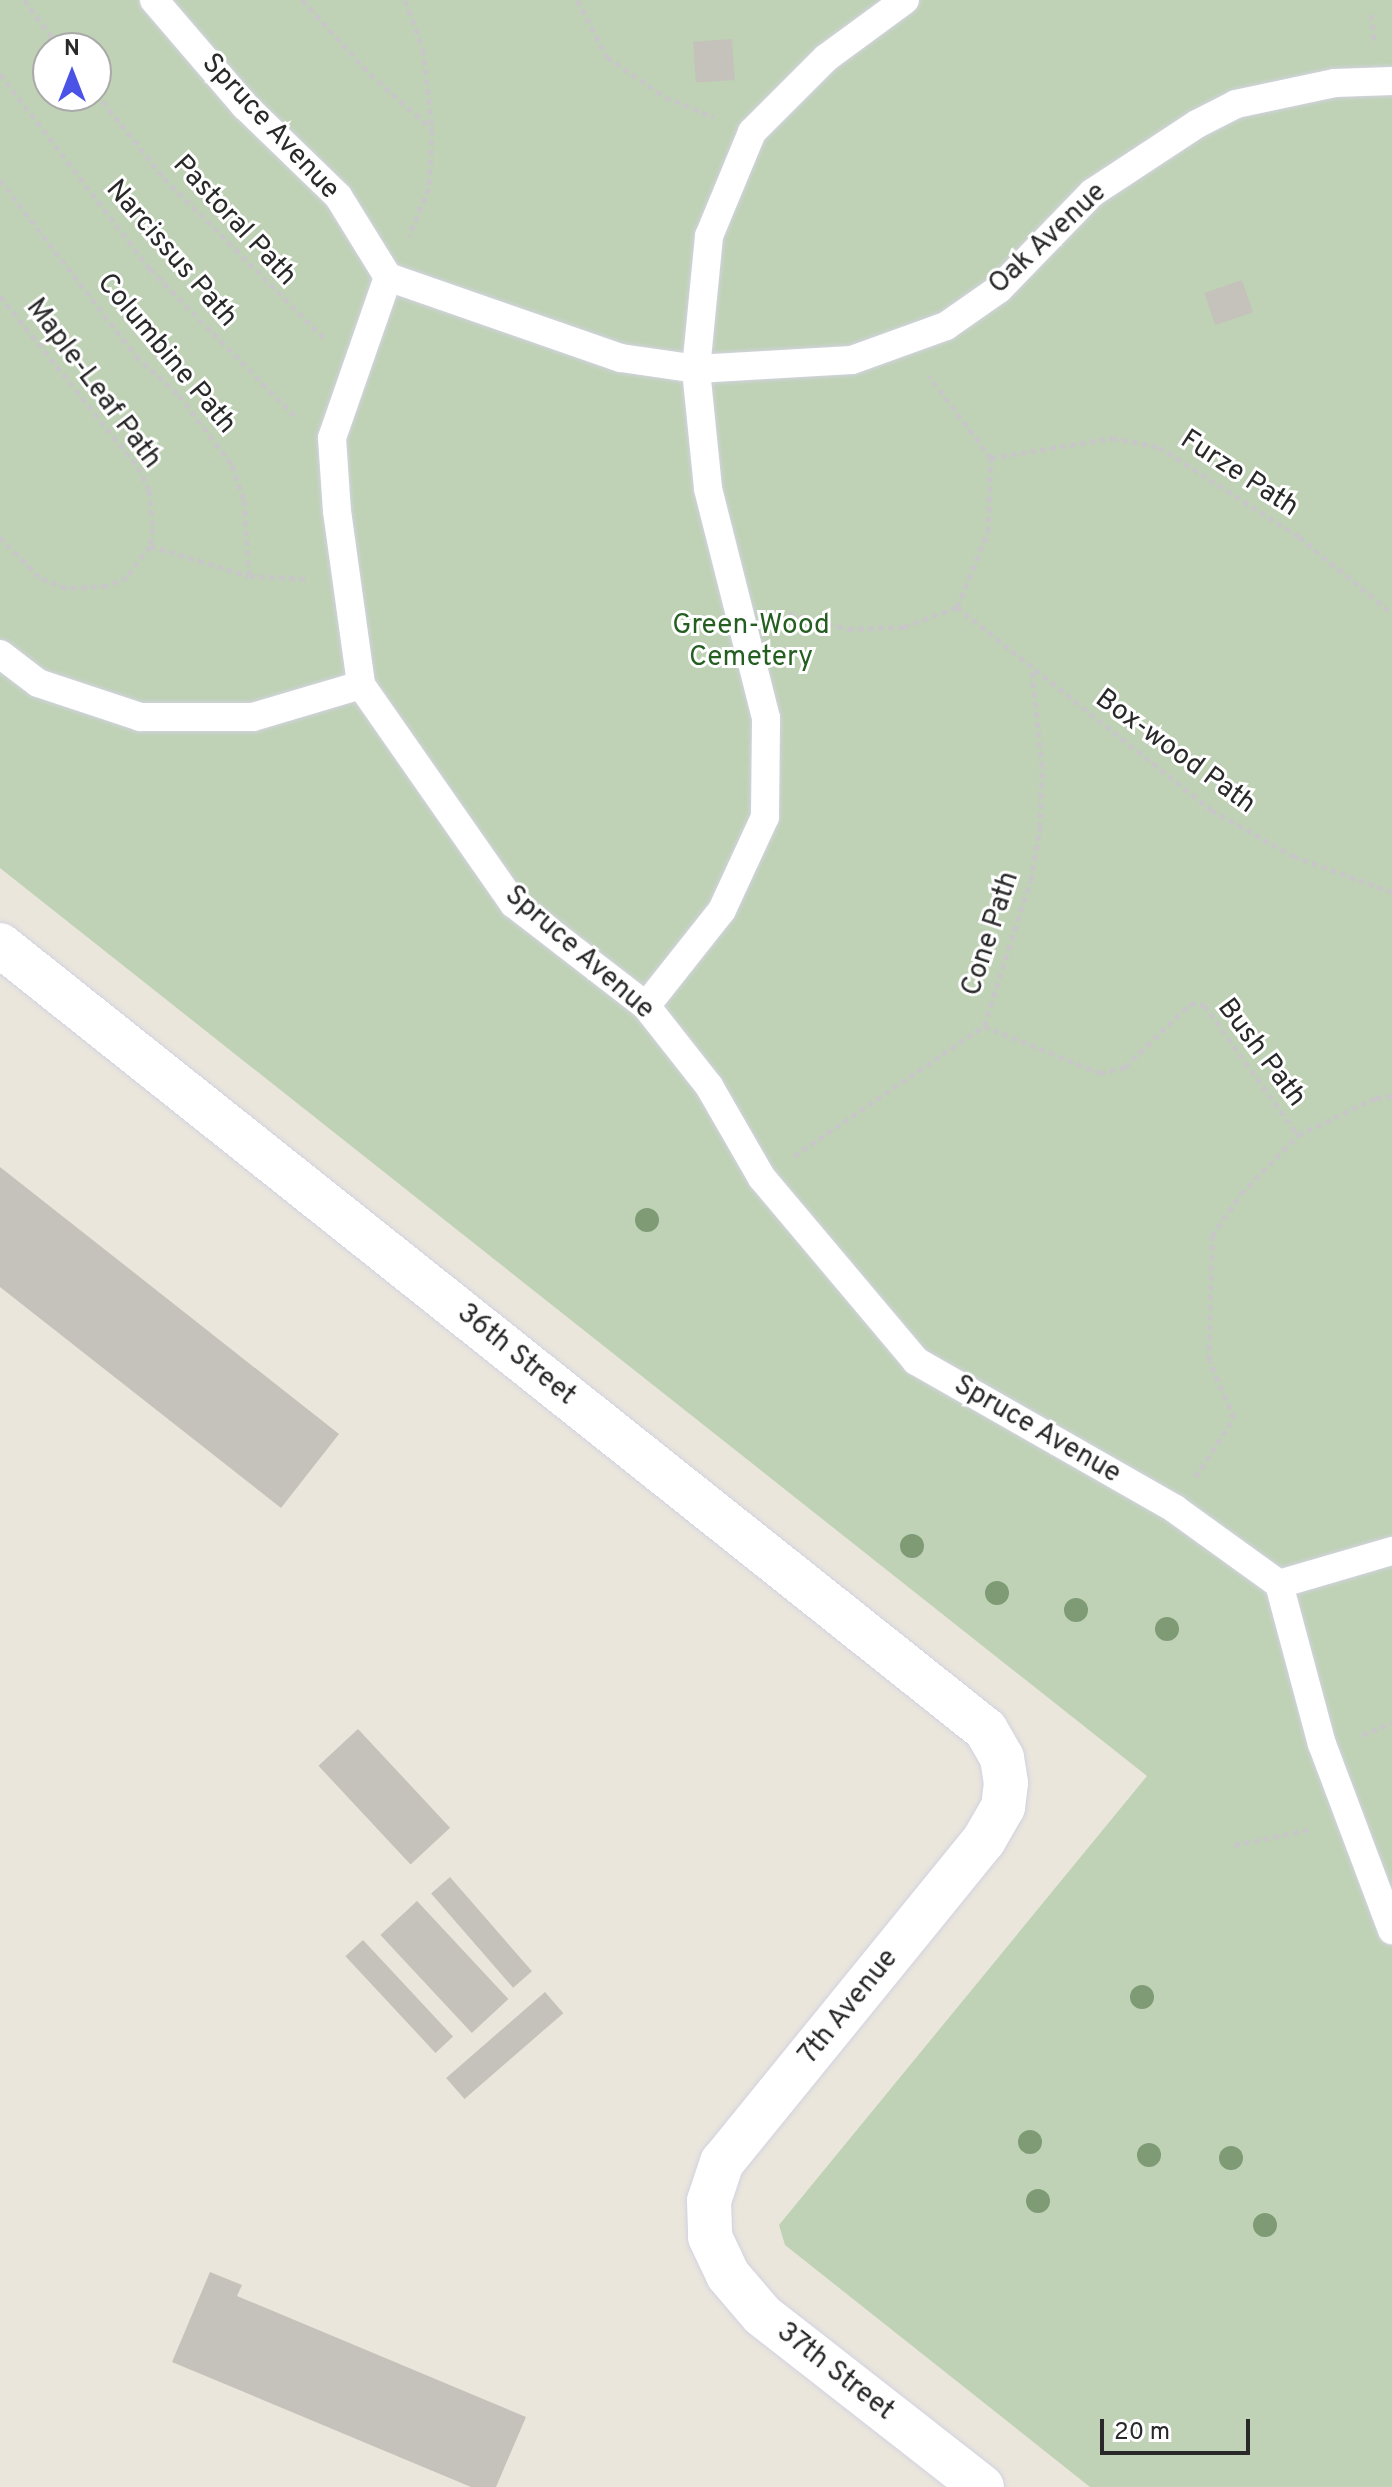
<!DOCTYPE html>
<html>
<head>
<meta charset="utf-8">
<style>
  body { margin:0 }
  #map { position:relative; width:1392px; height:2487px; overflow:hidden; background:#eae6dc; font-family:Overpass,sans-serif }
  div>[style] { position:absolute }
  .cemetery>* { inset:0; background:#bfd2b5 }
  .building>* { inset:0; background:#c5c2bc; transform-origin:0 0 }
  .path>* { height:5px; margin-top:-2.5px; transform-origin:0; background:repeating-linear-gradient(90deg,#c7c7c7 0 6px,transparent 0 10px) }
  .roads { filter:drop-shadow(0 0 2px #d2d2e0) drop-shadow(0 0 2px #d2d2e0) }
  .lane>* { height:28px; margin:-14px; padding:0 14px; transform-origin:14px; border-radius:14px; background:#fff }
  .street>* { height:44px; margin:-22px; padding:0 22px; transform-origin:22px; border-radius:22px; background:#fff }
  .trees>* { width:24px; height:24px; margin:-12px; border-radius:50%; background:#7e9b75 }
  span { translate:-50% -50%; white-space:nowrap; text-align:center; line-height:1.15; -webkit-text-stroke:6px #fff; paint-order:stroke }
  .street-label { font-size:28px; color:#292929 }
  .park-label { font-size:28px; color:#255e21 }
  .north { position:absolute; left:32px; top:32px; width:80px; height:80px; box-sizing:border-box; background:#fff; border:2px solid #a9a9a9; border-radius:50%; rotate:0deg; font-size:22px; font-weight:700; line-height:32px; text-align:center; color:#292929 }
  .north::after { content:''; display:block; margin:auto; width:28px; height:36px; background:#4b53e7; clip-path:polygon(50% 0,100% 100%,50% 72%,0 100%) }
  .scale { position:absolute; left:1100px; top:2419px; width:150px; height:36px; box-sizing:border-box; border:4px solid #292929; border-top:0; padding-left:10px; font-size:24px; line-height:28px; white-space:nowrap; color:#292929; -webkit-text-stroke:6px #fff; paint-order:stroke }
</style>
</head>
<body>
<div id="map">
  <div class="cemetery">
    <i style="clip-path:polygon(evenodd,0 0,1392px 0,1392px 2487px,1090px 2487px,785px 2245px,779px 2225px,1147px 1776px,0 868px,0 0,48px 48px,96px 48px,96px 96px,48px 96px,48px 48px)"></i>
  </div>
  <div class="building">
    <i style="left:732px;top:39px;width:41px;height:39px;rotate:86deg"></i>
    <i style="left:1242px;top:280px;width:34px;height:40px;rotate:71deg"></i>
    <i style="clip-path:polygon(0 1167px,339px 1434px,281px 1508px,0 1287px)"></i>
    <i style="left:358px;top:1729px;width:135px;height:54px;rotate:47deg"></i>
    <i style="left:450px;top:1877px;width:125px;height:25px;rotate:49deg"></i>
    <i style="left:417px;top:1901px;width:134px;height:50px;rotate:47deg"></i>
    <i style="left:363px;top:1940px;width:132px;height:24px;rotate:47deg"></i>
    <i style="left:545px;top:1992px;width:28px;height:131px;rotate:49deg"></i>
    <i style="clip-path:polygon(210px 2272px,242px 2285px,237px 2296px,526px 2417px,496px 2487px,471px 2487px,172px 2362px)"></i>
  </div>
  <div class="path">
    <i style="left:24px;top:0;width:60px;rotate:53.1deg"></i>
    <i style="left:302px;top:0;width:100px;rotate:47.4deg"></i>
    <i style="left:370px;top:74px;width:83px;rotate:41.6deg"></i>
    <i style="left:432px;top:129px;width:59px;rotate:92.9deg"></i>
    <i style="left:429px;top:188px;width:52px;rotate:112.6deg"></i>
    <i style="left:405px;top:0;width:52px;rotate:69.8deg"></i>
    <i style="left:423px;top:49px;width:80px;rotate:83.5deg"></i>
    <i style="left:577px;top:0;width:64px;rotate:62.2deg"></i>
    <i style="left:607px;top:57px;width:70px;rotate:34.6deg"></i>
    <i style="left:665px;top:97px;width:53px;rotate:22.2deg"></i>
    <i style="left:1371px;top:14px;width:31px;rotate:83deg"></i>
    <i style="left:0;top:74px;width:246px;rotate:52.4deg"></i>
    <i style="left:150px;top:269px;width:209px;rotate:45.4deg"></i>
    <i style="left:96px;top:93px;width:109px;rotate:51.3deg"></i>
    <i style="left:164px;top:178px;width:226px;rotate:45deg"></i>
    <i style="left:0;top:180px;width:222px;rotate:52.3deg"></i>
    <i style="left:136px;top:356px;width:58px;rotate:42.2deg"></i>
    <i style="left:179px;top:395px;width:88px;rotate:52.9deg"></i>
    <i style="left:232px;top:465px;width:37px;rotate:71deg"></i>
    <i style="left:244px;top:500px;width:76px;rotate:86.2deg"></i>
    <i style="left:0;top:296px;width:220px;rotate:51.1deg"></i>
    <i style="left:138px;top:467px;width:25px;rotate:64deg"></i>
    <i style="left:149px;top:490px;width:38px;rotate:84deg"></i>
    <i style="left:153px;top:528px;width:18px;rotate:99deg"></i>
    <i style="left:150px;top:546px;width:39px;rotate:127deg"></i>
    <i style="left:127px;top:577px;width:22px;rotate:156deg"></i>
    <i style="left:107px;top:586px;width:41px;rotate:177.2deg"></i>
    <i style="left:66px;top:588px;width:29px;rotate:-158deg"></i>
    <i style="left:39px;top:577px;width:56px;rotate:-134.3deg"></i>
    <i style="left:991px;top:458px;width:123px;rotate:-9.4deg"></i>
    <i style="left:1112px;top:438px;width:48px;rotate:10.8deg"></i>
    <i style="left:1159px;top:447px;width:166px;rotate:32.7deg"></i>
    <i style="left:1299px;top:537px;width:120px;rotate:39.3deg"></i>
    <i style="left:150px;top:546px;width:103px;rotate:16.9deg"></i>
    <i style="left:249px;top:576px;width:60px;rotate:2.9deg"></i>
    <i style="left:957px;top:607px;width:325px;rotate:38.6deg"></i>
    <i style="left:1211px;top:810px;width:94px;rotate:29.3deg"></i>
    <i style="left:1293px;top:856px;width:105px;rotate:20deg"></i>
    <i style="left:779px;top:611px;width:71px;rotate:14.6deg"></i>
    <i style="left:848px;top:629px;width:56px;rotate:-2deg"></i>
    <i style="left:904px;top:627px;width:57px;rotate:-20.7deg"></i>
    <i style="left:957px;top:607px;width:81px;rotate:-67.5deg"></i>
    <i style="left:988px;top:532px;width:74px;rotate:-87.7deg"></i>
    <i style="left:991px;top:458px;width:103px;rotate:-127.1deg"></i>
    <i style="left:984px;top:1026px;width:125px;rotate:22.1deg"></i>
    <i style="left:1100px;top:1073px;width:26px;rotate:-13deg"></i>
    <i style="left:1125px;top:1067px;width:91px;rotate:-44.1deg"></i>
    <i style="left:1190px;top:1004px;width:14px;rotate:4deg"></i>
    <i style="left:1204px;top:1005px;width:160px;rotate:54.1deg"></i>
    <i style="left:794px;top:1156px;width:230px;rotate:-34.4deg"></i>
    <i style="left:984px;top:1026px;width:153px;rotate:-72.2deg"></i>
    <i style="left:1031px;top:880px;width:53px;rotate:-80.2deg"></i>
    <i style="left:1040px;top:828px;width:61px;rotate:-88.1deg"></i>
    <i style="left:1042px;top:767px;width:98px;rotate:-95.9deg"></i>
    <i style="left:1195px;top:1477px;width:71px;rotate:-56.5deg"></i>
    <i style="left:1234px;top:1418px;width:63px;rotate:-113.3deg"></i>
    <i style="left:1209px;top:1360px;width:124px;rotate:-88.6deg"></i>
    <i style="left:1212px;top:1236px;width:51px;rotate:-55.4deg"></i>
    <i style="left:1241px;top:1194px;width:82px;rotate:-46deg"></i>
    <i style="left:1298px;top:1135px;width:86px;rotate:-25.4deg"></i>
    <i style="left:1376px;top:1098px;width:16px;rotate:-7deg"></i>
    <i style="left:1362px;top:1735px;width:32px;rotate:-22deg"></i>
    <i style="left:1234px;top:1845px;width:80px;rotate:-11.6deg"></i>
  </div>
  <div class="roads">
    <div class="lane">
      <i style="left:154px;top:0;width:140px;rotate:49.4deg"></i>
      <i style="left:245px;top:106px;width:129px;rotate:44.1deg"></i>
      <i style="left:338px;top:196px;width:95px;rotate:58.3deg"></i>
      <i style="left:388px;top:277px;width:170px;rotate:109.2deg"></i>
      <i style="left:332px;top:438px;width:73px;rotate:86.1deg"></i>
      <i style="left:337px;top:511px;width:176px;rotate:82.1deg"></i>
      <i style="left:361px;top:685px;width:267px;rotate:55.1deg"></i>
      <i style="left:514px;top:904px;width:167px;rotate:37.7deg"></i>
      <i style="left:646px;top:1006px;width:102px;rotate:51.8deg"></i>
      <i style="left:709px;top:1086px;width:106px;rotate:60.1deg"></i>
      <i style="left:762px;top:1178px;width:239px;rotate:49.9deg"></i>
      <i style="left:916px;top:1361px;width:298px;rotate:29.7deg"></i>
      <i style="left:1175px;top:1509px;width:128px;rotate:35.8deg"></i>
      <i style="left:1279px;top:1584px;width:166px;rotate:75deg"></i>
      <i style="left:1322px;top:1744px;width:199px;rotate:69.4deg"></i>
      <i style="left:388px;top:277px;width:247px;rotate:19.2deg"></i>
      <i style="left:621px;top:358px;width:76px;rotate:8.3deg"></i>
      <i style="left:696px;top:369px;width:156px;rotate:-3.3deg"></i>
      <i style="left:852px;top:360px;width:100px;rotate:-19.9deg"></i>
      <i style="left:946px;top:326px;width:65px;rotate:-34.9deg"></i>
      <i style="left:999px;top:289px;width:134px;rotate:-45.9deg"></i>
      <i style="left:1092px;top:193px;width:126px;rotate:-33.3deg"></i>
      <i style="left:1197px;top:124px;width:44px;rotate:-27.1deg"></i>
      <i style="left:1236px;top:104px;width:101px;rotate:-12deg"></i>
      <i style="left:1335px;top:83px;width:57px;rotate:-2deg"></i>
      <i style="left:0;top:654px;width:48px;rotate:37.3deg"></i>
      <i style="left:38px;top:683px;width:108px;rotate:18.4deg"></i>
      <i style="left:140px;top:717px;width:113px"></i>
      <i style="left:253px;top:717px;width:113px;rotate:-16.5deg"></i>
      <i style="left:646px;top:1006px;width:122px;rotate:-51.6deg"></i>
      <i style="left:722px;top:910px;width:102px;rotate:-65.2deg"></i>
      <i style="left:765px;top:817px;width:99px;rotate:-89.4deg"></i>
      <i style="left:766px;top:718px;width:237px;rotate:-104.2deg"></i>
      <i style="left:708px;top:488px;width:120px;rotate:-95.8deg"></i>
      <i style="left:696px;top:369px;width:134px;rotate:-84.4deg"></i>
      <i style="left:709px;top:236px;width:113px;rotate:-67.5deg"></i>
      <i style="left:752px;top:132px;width:105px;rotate:-45deg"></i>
      <i style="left:826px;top:58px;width:98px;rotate:-36.3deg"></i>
      <i style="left:1279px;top:1584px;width:118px;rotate:-16.3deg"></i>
    </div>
    <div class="street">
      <i style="left:0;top:945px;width:1260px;rotate:38.52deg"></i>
      <i style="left:986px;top:1730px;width:32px;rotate:60deg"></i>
      <i style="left:1002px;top:1758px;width:25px;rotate:81deg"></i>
      <i style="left:1006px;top:1783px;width:24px;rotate:97deg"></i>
      <i style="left:1003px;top:1807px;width:38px;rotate:120deg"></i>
      <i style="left:984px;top:1840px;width:415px;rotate:129.1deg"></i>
      <i style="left:722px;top:2162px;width:41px;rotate:108.4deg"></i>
      <i style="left:709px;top:2201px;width:36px;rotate:88deg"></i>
      <i style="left:710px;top:2237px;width:42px;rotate:64.7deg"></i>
      <i style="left:728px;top:2275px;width:52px;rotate:49.6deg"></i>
      <i style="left:762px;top:2315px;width:279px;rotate:38deg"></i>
    </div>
  </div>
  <div class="trees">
    <i style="left:647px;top:1220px"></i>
    <i style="left:912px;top:1546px"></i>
    <i style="left:997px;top:1593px"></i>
    <i style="left:1076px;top:1610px"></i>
    <i style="left:1167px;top:1629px"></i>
    <i style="left:1142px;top:1997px"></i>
    <i style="left:1030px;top:2142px"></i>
    <i style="left:1149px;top:2155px"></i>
    <i style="left:1231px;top:2158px"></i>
    <i style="left:1038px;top:2201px"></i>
    <i style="left:1265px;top:2225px"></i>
  </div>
  <div class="street-label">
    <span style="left:270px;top:127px;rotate:47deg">Spruce Avenue</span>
    <span style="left:234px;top:221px;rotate:47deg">Pastoral Path</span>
    <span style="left:1048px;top:239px;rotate:-43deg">Oak Avenue</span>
    <span style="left:171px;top:254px;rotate:49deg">Narcissus Path</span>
    <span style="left:166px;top:354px;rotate:50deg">Columbine Path</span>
    <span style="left:93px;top:384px;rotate:53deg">Maple-Leaf Path</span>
    <span style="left:1239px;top:474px;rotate:33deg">Furze Path</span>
    <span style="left:1175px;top:752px;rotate:36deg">Box-wood Path</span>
    <span style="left:991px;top:934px;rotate:-72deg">Cone Path</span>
    <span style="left:579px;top:953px;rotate:41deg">Spruce Avenue</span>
    <span style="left:1261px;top:1053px;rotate:53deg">Bush Path</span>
    <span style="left:516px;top:1355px;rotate:39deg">36th Street</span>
    <span style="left:1037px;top:1430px;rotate:30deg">Spruce Avenue</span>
    <span style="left:849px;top:2007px;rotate:-51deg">7th Avenue</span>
    <span style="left:835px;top:2372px;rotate:38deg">37th Street</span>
  </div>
  <div class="park-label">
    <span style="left:751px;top:642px">Green-Wood<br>Cemetery</span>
  </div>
  <div class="north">N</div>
  <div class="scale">20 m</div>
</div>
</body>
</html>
